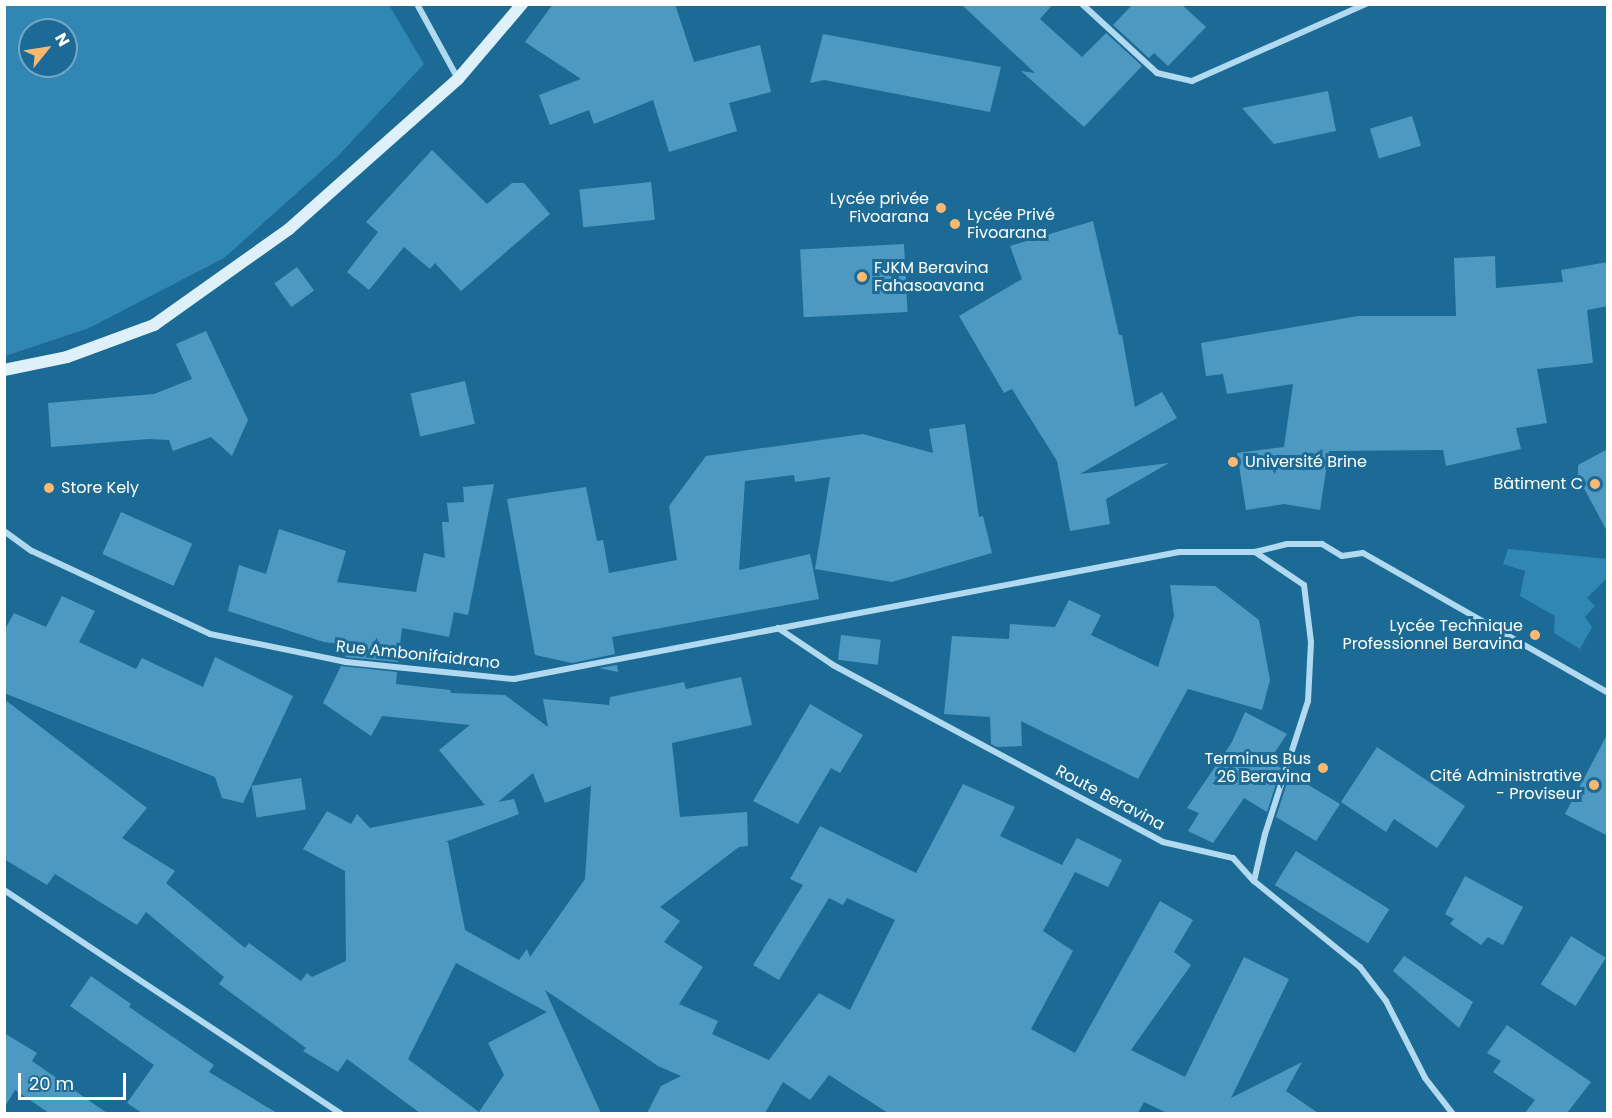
<!DOCTYPE html>
<html>
<head>
<meta charset="utf-8">
<style>
  body { margin:0 }
  #map { position:relative; width:1612px; height:1118px; overflow:hidden; background:#1c6b97; font-family:Poppins,sans-serif }
  div>[style] { position:absolute }
  .green>* { inset:0; background:#3087b4 }
  .building>* { inset:0; background:#4e99c1; transform-origin:0 0 }
  .street>* { height:6px; margin:-3px; padding:0 3px; transform-origin:3px; border-radius:3px; background:#b1daf0 }
  .secondary>* { height:12px; margin:-6px; padding:0 6px; transform-origin:6px; border-radius:6px; background:#def1fb }
  .dots>* { width:16px; height:16px; translate:-50% -50%; box-sizing:border-box; border:3px solid #1c6b97; border-radius:50% }
  span { translate:-50% -50%; white-space:nowrap; text-align:center; line-height:1.15; -webkit-text-stroke:6px #1c6b97; paint-order:stroke }
  .poi-label { font-size:16px; color:#fff }
  .right { translate:-100% -50%; text-align:right }
  .left { translate:0 -50%; text-align:left }
  .street-label { font-size:16px; color:#fff }
  .frame { position:absolute; inset:0; border:6px solid #fff; pointer-events:none }
  .north { position:absolute; left:18px; top:18px; width:60px; height:60px; box-sizing:border-box; background:#1c6b97; border:2px solid #77a6c1; border-radius:50%; rotate:60deg; font-size:16px; font-weight:700; line-height:24px; text-align:center; color:#fff }
  .north::after { content:''; display:block; margin:auto; width:21px; height:27px; background:#ffb86f; clip-path:polygon(50% 0,100% 100%,50% 72%,0 100%) }
  .scale { position:absolute; left:18px; top:1073px; width:108px; height:27px; box-sizing:border-box; border:3px solid #fff; border-top:0; padding-left:8px; font-size:18px; line-height:21px; white-space:nowrap; color:#fff; -webkit-text-stroke:4px #1c6b97; paint-order:stroke }
</style>
</head>
<body>
<div id="map">
  <div class="green">
    <i style="clip-path:polygon(evenodd,4px 5px,389px 5px,424px 64px,337px 157px,224px 258px,89px 328px,5px 356px,4px 5px,30px 30px,66px 30px,66px 66px,30px 66px,30px 30px)"></i>
    <i style="clip-path:polygon(1508px 549px,1607px 559px,1607px 578px,1587px 598px,1595px 606px,1585px 617px,1592px 627px,1580px 649px,1554px 633px,1555px 616px,1520px 596px,1525px 571px,1503px 564px)"></i>
  </div>
  <div class="building">
    <i style="clip-path:polygon(553px 4px,675px 4px,694px 62px,760px 45px,771px 92px,729px 103px,737px 131px,669px 152px,653px 100px,594px 124px,589px 110px,550px 125px,539px 95px,581px 79px,525px 42px)"></i>
    <i style="clip-path:polygon(961px 4px,1053px 4px,1040px 19px,1082px 57px,1106px 33px,1142px 66px,1084px 127px,1021px 71px,1035px 73px)"></i>
    <i style="clip-path:polygon(1133px 4px,1181px 4px,1206px 27px,1168px 66px,1154px 53px,1149px 58px,1113px 25px)"></i>
    <i style="clip-path:polygon(823px 34px,1001px 67px,990px 112px,824px 80px,810px 83px)"></i>
    <i style="clip-path:polygon(1328px 91px,1336px 131px,1274px 144px,1242px 108px)"></i>
    <i style="left:1412px;top:116px;width:31px;height:44px;rotate:73deg"></i>
    <i style="clip-path:polygon(432px 150px,487px 204px,512px 183px,524px 183px,550px 214px,461px 291px,435px 263px,430px 269px,404px 247px,369px 290px,347px 272px,378px 232px,366px 222px)"></i>
    <i style="left:651px;top:182px;width:38px;height:72px;rotate:84deg"></i>
    <i style="clip-path:polygon(1093px 221px,1119px 335px,1122px 335px,1135px 407px,1162px 392px,1177px 418px,1080px 474px,1169px 463px,1106px 499px,1110px 524px,1070px 531px,1057px 461px,1012px 389px,1004px 393px,959px 316px,1022px 279px,1010px 246px)"></i>
    <i style="left:904px;top:244px;width:68px;height:104px;rotate:87deg"></i>
    <i style="clip-path:polygon(1495px 256px,1496px 288px,1563px 282px,1561px 270px,1608px 262px,1608px 306px,1587px 310px,1593px 363px,1537px 369px,1547px 423px,1516px 428px,1521px 449px,1446px 466px,1443px 450px,1329px 451px,1320px 510px,1284px 504px,1246px 510px,1237px 453px,1284px 447px,1293px 384px,1227px 394px,1223px 374px,1206px 376px,1201px 343px,1358px 316px,1456px 316px,1454px 258px)"></i>
    <i style="left:297px;top:267px;width:29px;height:28px;rotate:54deg"></i>
    <i style="clip-path:polygon(206px 331px,248px 420px,232px 456px,211px 437px,173px 451px,169px 440px,149px 439px,51px 447px,48px 403px,154px 394px,192px 379px,176px 344px)"></i>
    <i style="left:465px;top:381px;width:44px;height:56px;rotate:77deg"></i>
    <i style="clip-path:polygon(965px 424px,979px 517px,983px 516px,992px 553px,892px 582px,815px 569px,830px 477px,795px 482px,794px 475px,745px 481px,739px 570px,810px 554px,819px 599px,612px 637px,615px 654px,572px 663px,535px 655px,507px 499px,586px 487px,597px 541px,603px 540px,609px 573px,677px 560px,669px 506px,706px 456px,863px 434px,933px 453px,929px 429px)"></i>
    <i style="clip-path:polygon(1608px 449px,1608px 533px,1578px 477px,1578px 465px)"></i>
    <i style="clip-path:polygon(494px 484px,468px 615px,454px 612px,449px 637px,402px 628px,398px 662px,345px 657px,351px 645px,324px 642px,228px 611px,239px 565px,266px 574px,279px 529px,346px 551px,337px 582px,416px 592px,424px 553px,445px 558px,442px 522px,449px 522px,447px 503px,464px 502px,463px 487px)"></i>
    <i style="left:121px;top:512px;width:78px;height:46px;rotate:24deg"></i>
    <i style="clip-path:polygon(1170px 585px,1215px 586px,1259px 620px,1270px 680px,1262px 710px,1188px 689px,1138px 779px,1021px 721px,1022px 746px,997px 747px,991px 744px,990px 717px,944px 714px,952px 636px,1009px 639px,1010px 624px,1055px 627px,1069px 600px,1101px 615px,1091px 635px,1158px 667px,1174px 616px)"></i>
    <i style="clip-path:polygon(62px 596px,95px 611px,79px 642px,136px 669px,142px 658px,203px 687px,215px 657px,293px 696px,243px 803px,222px 798px,215px 777px,4px 693px,4px 631px,14px 613px,46px 627px)"></i>
    <i style="left:841px;top:635px;width:40px;height:25px;rotate:7deg"></i>
    <i style="clip-path:polygon(617px 665px,618px 672px,599px 668px)"></i>
    <i style="clip-path:polygon(evenodd,341px 666px,397px 672px,396px 684px,450px 690px,451px 693px,505px 695px,548px 727px,543px 699px,609px 705px,610px 697px,684px 682px,686px 689px,741px 677px,752px 725px,672px 743px,680px 817px,747px 812px,748px 846px,739px 847px,660px 907px,680px 921px,664px 942px,703px 967px,679px 1004px,718px 1021px,712px 1034px,769px 1060px,819px 993px,850px 1010px,895px 920px,847px 898px,843px 905px,829px 898px,779px 980px,753px 965px,803px 885px,790px 879px,820px 826px,916px 873px,963px 784px,1015px 807px,1000px 836px,1062px 865px,1077px 838px,1122px 860px,1108px 887px,1075px 872px,1043px 931px,1073px 951px,1031px 1029px,1075px 1053px,1160px 901px,1193px 920px,1174px 952px,1191px 965px,1131px 1050px,1185px 1077px,1244px 957px,1289px 979px,1231px 1098px,1302px 1062px,1286px 1091px,1318px 1113px,1167px 1113px,1144px 1102px,1138px 1113px,888px 1113px,829px 1075px,810px 1100px,783px 1082px,765px 1113px,647px 1113px,661px 1086px,681px 1076px,658px 1066px,545px 990px,601px 1113px,420px 1113px,347px 1059px,338px 1072px,303px 1051px,306px 1048px,219px 984px,224px 977px,146px 912px,137px 925px,55px 874px,47px 885px,4px 859px,4px 699px,147px 808px,122px 838px,175px 871px,166px 883px,245px 948px,249px 943px,301px 981px,307px 973px,312px 977px,346px 961px,345px 871px,303px 849px,327px 811px,351px 824px,357px 814px,370px 828px,485px 805px,439px 750px,470px 725px,382px 716px,371px 736px,323px 703px,341px 666px,533px 773px,545px 803px,591px 786px,585px 879px,530px 957px,527px 949px,519px 960px,465px 930px,448px 842px,445px 842px,519px 814px,514px 799px,498px 802px,533px 773px,341px 666px,456px 963px,547px 1012px,488px 1043px,504px 1075px,479px 1112px,408px 1059px,456px 963px)"></i>
    <i style="clip-path:polygon(810px 704px,863px 735px,840px 773px,831px 768px,798px 824px,753px 801px)"></i>
    <i style="clip-path:polygon(1245px 712px,1287px 734px,1269px 761px,1281px 768px,1267px 812px,1244px 798px,1213px 843px,1188px 831px,1199px 813px,1187px 808px,1232px 742px)"></i>
    <i style="clip-path:polygon(1608px 733px,1608px 836px,1565px 814px)"></i>
    <i style="clip-path:polygon(1377px 747px,1465px 806px,1437px 848px,1394px 819px,1386px 832px,1341px 802px)"></i>
    <i style="clip-path:polygon(1290px 774px,1340px 804px,1316px 841px,1276px 817px)"></i>
    <i style="left:301px;top:778px;width:32px;height:50px;rotate:81deg"></i>
    <i style="left:1296px;top:851px;width:110px;height:40px;rotate:32deg"></i>
    <i style="clip-path:polygon(1465px 876px,1523px 907px,1503px 945px,1488px 937px,1481px 945px,1450px 924px,1454px 919px,1445px 914px)"></i>
    <i style="left:1571px;top:936px;width:41px;height:57px;rotate:32deg"></i>
    <i style="clip-path:polygon(1404px 956px,1473px 1002px,1459px 1028px,1393px 971px)"></i>
    <i style="clip-path:polygon(91px 976px,131px 1004px,129px 1007px,214px 1065px,209px 1072px,277px 1113px,142px 1113px,127px 1103px,154px 1065px,70px 1006px)"></i>
    <i style="clip-path:polygon(1507px 1025px,1591px 1082px,1567px 1113px,1525px 1113px,1535px 1100px,1493px 1072px,1501px 1061px,1487px 1053px)"></i>
    <i style="clip-path:polygon(4px 1033px,37px 1053px,32px 1061px,107px 1113px,49px 1113px,15px 1090px,4px 1108px)"></i>
  </div>
  <div class="street">
    <i style="left:417px;top:4px;width:85px;rotate:61.3deg"></i>
    <i style="left:1082px;top:4px;width:102px;rotate:42.6deg"></i>
    <i style="left:1157px;top:73px;width:36px;rotate:13deg"></i>
    <i style="left:1192px;top:81px;width:190px;rotate:-23.9deg"></i>
    <i style="left:4px;top:531px;width:34px;rotate:36deg"></i>
    <i style="left:32px;top:551px;width:196px;rotate:25deg"></i>
    <i style="left:210px;top:634px;width:139px;rotate:11.6deg"></i>
    <i style="left:346px;top:662px;width:169px;rotate:5.8deg"></i>
    <i style="left:514px;top:679px;width:677px;rotate:-10.81deg"></i>
    <i style="left:1179px;top:552px;width:76px"></i>
    <i style="left:1255px;top:552px;width:59px;rotate:34deg"></i>
    <i style="left:1304px;top:585px;width:57px;rotate:83deg"></i>
    <i style="left:1311px;top:642px;width:59px;rotate:92.9deg"></i>
    <i style="left:1308px;top:701px;width:140px;rotate:107.9deg"></i>
    <i style="left:1265px;top:834px;width:48px;rotate:103.2deg"></i>
    <i style="left:1255px;top:552px;width:33px;rotate:-14deg"></i>
    <i style="left:1287px;top:544px;width:35px"></i>
    <i style="left:1322px;top:544px;width:23px;rotate:31deg"></i>
    <i style="left:1342px;top:556px;width:21px;rotate:-8deg"></i>
    <i style="left:1363px;top:553px;width:282px;rotate:29.7deg"></i>
    <i style="left:778px;top:628px;width:66px;rotate:33.9deg"></i>
    <i style="left:833px;top:665px;width:374px;rotate:28.2deg"></i>
    <i style="left:1163px;top:842px;width:72px;rotate:12.9deg"></i>
    <i style="left:1233px;top:858px;width:31px;rotate:48deg"></i>
    <i style="left:1254px;top:881px;width:136px;rotate:39.1deg"></i>
    <i style="left:1360px;top:967px;width:43px;rotate:52.6deg"></i>
    <i style="left:1386px;top:1001px;width:86px;rotate:63.1deg"></i>
    <i style="left:1425px;top:1078px;width:46px;rotate:52.1deg"></i>
    <i style="left:4px;top:890px;width:405px;rotate:33.6deg"></i>
  </div>
  <div class="secondary">
    <i style="left:4px;top:370px;width:64px;rotate:-11.7deg"></i>
    <i style="left:67px;top:357px;width:93px;rotate:-20.2deg"></i>
    <i style="left:154px;top:325px;width:166px;rotate:-35.4deg"></i>
    <i style="left:289px;top:229px;width:226px;rotate:-41.6deg"></i>
    <i style="left:458px;top:79px;width:99px;rotate:-49.5deg"></i>
  </div>
  <div class="dots">
    <i style="left:941px;top:208px;background:#ffb86f"></i>
    <i style="left:955px;top:224px;background:#ffb86f"></i>
    <i style="left:862px;top:277px;background:#ffb86f"></i>
    <i style="left:1233px;top:462px;background:#ffb86f"></i>
    <i style="left:1595px;top:484px;background:#ffb86f"></i>
    <i style="left:49px;top:488px;background:#ffb86f"></i>
    <i style="left:1535px;top:635px;background:#ffb86f"></i>
    <i style="left:1323px;top:768px;background:#ffb86f"></i>
    <i style="left:1594px;top:785px;background:#ffb86f"></i>
  </div>
  <div class="poi-label">
    <span class="right" style="left:929px;top:208px">Lycée privée<br>Fivoarana</span>
    <span class="left" style="left:967px;top:224px">Lycée Privé<br>Fivoarana</span>
    <span class="left" style="left:874px;top:277px">FJKM Beravina<br>Fahasoavana</span>
    <span class="left" style="left:1245px;top:462px">Université Brine</span>
    <span class="right" style="left:1583px;top:484px">Bâtiment C</span>
    <span class="left" style="left:61px;top:488px">Store Kely</span>
    <span class="right" style="left:1523px;top:635px">Lycée Technique<br>Professionnel Beravina</span>
    <span class="right" style="left:1311px;top:768px">Terminus Bus<br>26 Beravina</span>
    <span class="right" style="left:1582px;top:785px">Cité Administrative<br>- Proviseur</span>
  </div>
  <div class="street-label">
    <span style="left:418px;top:655px;rotate:6deg">Rue Ambonifaidrano</span>
    <span style="left:1110px;top:798px;rotate:28deg">Route Beravina</span>
  </div>
  <div class="frame"></div>
  <div class="north">N</div>
  <div class="scale">20 m</div>
</div>
</body>
</html>
